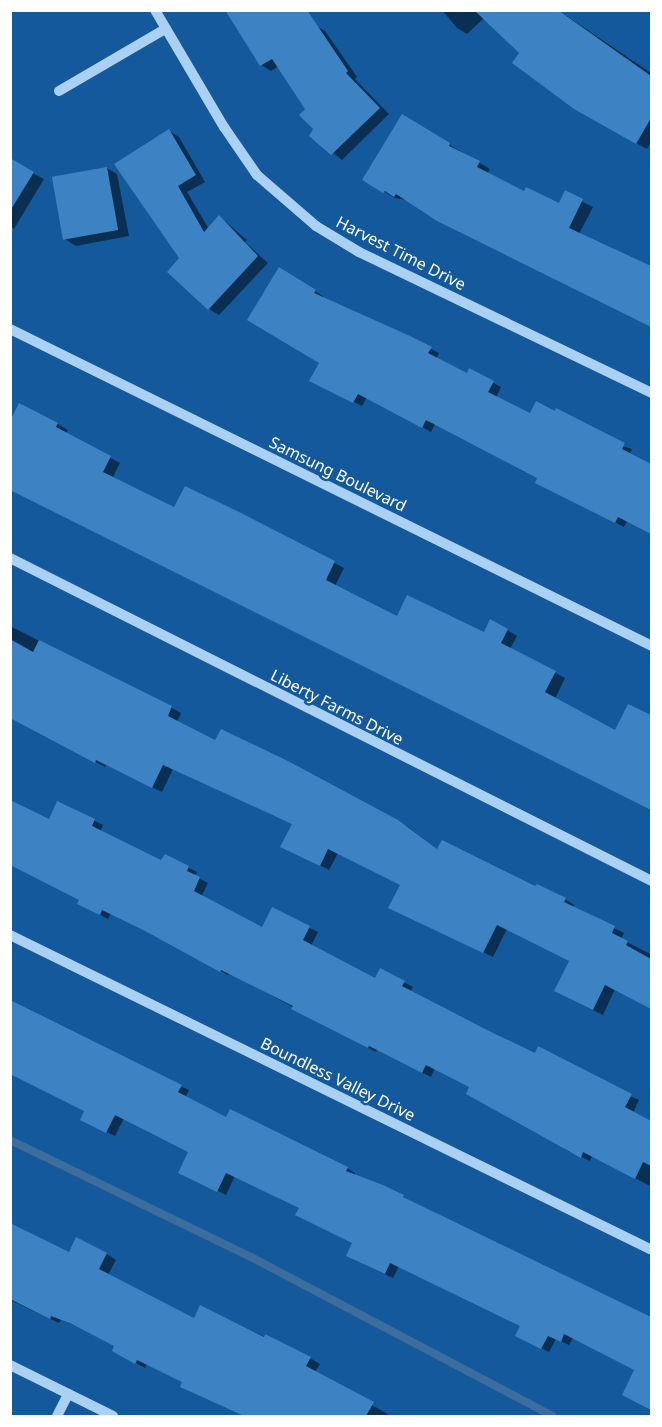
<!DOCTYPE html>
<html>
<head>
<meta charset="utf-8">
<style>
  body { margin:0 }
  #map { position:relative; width:662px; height:1427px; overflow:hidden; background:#14599c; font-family:"Noto Sans",sans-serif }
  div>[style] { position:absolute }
  .shadow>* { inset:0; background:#0007 }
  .stream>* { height:8px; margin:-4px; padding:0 4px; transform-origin:4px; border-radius:4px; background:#3d6d9d }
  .building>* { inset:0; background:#3d83c3; transform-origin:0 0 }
  .minor>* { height:10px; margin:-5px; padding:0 5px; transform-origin:5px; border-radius:5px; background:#aad1f3 }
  span { translate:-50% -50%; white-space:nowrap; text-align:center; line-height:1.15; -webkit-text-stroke:5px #14599c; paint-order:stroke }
  .street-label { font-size:16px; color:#fff }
  .frame { position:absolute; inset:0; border:12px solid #fff; pointer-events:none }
</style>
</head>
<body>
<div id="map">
  <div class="shadow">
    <i style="clip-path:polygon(442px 10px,558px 10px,651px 73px,652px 141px,647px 149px,634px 142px,521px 53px,484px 18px,467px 34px,457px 28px)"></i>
    <i style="clip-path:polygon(315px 25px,325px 31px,357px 77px,355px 79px,389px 114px,342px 160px,311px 135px,314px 128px,307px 109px,279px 66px,271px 71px,261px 65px)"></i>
    <i style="clip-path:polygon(403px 117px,490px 169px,487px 174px,525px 193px,559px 205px,565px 193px,593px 207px,579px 234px,652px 268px,652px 327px,449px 227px,407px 200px,395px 198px,365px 180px)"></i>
    <i style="clip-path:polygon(169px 131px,179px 137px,205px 182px,187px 192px,209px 229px,220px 217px,247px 240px,245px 242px,268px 263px,219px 315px,209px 309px,181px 259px)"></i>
    <i style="clip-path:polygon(10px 161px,44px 179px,14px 229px,10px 226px)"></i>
    <i style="clip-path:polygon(107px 168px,117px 174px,129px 236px,76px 246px,65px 239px)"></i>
    <i style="clip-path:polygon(279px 269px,323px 296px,322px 298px,431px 349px,439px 353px,436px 359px,467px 375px,470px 370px,501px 387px,496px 398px,531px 415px,632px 449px,629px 455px,652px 466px,652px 533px,627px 521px,624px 527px,545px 487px,539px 478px,435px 424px,431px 432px,367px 397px,362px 406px,320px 385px,321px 362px)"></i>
    <i style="clip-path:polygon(20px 405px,58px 424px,68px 430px,65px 434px,120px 463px,112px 479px,175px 509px,279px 533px,344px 568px,335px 586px,397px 618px,484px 634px,507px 630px,517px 636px,510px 649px,565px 678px,555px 699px,616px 732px,629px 706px,652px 718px,652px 809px,10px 489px)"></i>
    <i style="clip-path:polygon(10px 626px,172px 708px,181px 713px,177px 722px,216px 742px,408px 827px,438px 850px,565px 899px,574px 905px,573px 908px,624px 933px,621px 939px,652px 955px,652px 1008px,615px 989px,603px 1015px,565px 996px,571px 961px,507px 929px,493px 957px,400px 913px,401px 885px,338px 853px,329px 870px,292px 851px,293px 824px,173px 769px,162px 792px,106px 765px,105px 767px,10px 717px)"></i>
    <i style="clip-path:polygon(10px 802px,49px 821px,58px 803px,103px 825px,100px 832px,162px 862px,165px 856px,197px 872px,195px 876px,208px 883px,201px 897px,263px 929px,273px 909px,318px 932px,311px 946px,376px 980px,381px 970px,413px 987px,410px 992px,536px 1055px,639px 1100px,633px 1113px,652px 1123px,652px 1187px,592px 1156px,590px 1161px,568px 1151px,471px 1087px,435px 1068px,431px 1077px,377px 1050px,376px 1052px,230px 973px,228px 975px,111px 913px,108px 919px,87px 908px,81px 900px,10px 865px)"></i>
    <i style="clip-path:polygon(181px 1086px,189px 1090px,185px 1098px,226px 1119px,230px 1111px,347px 1168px,355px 1173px,354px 1176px,403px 1196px,410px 1202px,652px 1320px,652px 1409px,632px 1399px,636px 1369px,573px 1338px,569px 1345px,556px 1339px,549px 1352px,525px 1340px,522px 1326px,399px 1266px,393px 1278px,355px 1260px,353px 1243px,300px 1208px,235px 1176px,226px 1195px,188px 1176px,190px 1152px,124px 1118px,115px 1136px,90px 1124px)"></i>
    <i style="clip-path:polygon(10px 1225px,69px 1254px,76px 1239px,107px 1254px,116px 1260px,108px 1275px,194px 1320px,201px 1307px,310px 1358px,320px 1364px,315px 1372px,391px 1416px,245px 1416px,191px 1392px,184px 1382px,147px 1364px,145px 1368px,123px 1356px,116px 1346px,84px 1329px,61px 1320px,59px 1323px,10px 1300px)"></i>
  </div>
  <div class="stream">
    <i style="left:10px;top:1140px;width:268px;rotate:25.9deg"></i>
    <i style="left:251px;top:1257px;width:341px;rotate:27.8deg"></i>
  </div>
  <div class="building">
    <i style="clip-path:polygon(225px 10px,307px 10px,348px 71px,346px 73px,380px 108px,331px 155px,309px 136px,313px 129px,299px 115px,305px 109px,272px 59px,260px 66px)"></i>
    <i style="clip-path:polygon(474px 10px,558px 10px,651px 76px,651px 118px,636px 144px,574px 109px,512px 63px,519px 53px)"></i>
    <i style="clip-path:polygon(402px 114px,450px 143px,449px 146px,480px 161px,477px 167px,524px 191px,526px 187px,559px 203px,565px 190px,583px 199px,569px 228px,651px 266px,651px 327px,437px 221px,396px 194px,394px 197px,385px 191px,383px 193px,362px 180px)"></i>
    <i style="clip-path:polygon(169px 129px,196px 175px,178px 186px,204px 232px,219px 215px,258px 256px,208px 310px,167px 272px,179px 258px,114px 164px)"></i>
    <i style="clip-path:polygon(10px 158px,34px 172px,10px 211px)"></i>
    <i style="left:107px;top:167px;width:64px;height:56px;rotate:80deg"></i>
    <i style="clip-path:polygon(279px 267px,316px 290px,314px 293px,410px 336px,432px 347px,428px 353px,467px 373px,469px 368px,494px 381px,488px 392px,530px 413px,536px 401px,555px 411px,556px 408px,625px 443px,622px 449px,651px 464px,651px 534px,618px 517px,615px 523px,535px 483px,537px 478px,426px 420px,422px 428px,358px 394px,353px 403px,309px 381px,319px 363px,247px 320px)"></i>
    <i style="clip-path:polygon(19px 403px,58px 423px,56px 427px,111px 456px,103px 472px,174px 507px,185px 486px,241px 513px,335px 561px,326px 580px,397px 616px,407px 595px,484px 632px,490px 619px,508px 629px,501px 643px,556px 671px,545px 692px,615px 730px,628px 704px,651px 715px,651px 810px,10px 490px,10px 421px)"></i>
    <i style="clip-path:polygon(10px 639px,33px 652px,39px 640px,172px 706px,168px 716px,215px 740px,221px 729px,288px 761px,398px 820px,437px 849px,442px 840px,535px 886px,537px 884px,566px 898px,564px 902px,615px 926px,612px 933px,628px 941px,626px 945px,651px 959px,651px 1009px,605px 985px,593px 1010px,554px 991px,569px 961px,497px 925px,483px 953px,388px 908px,400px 885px,328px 849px,320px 866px,280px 847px,292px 824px,163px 765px,152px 788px,96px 760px,95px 763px,10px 718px)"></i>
    <i style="clip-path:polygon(10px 800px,49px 819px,57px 801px,95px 819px,92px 826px,161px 860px,165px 854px,189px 866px,187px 871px,200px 877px,194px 891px,262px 927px,272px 907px,310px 926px,303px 940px,375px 978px,380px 968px,405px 981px,402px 986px,489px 1031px,535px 1053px,538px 1046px,632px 1094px,625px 1107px,651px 1121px,651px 1166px,643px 1162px,635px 1179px,583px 1152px,581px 1158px,466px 1094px,469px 1087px,426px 1065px,422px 1073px,369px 1046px,368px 1048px,291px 1009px,293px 1006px,221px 970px,220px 972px,145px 931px,102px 910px,100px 915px,77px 904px,79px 900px,10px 865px)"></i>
    <i style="clip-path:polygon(10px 1000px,182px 1085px,178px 1092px,226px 1117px,230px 1109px,348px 1167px,346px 1171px,383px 1185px,404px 1195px,403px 1197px,651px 1317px,651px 1410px,622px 1395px,634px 1370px,564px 1334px,561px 1342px,548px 1336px,541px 1349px,515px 1336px,520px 1326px,390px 1263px,385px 1274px,346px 1256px,352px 1243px,295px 1215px,299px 1208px,226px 1173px,217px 1192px,178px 1173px,188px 1152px,115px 1115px,106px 1133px,80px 1120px,84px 1111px,10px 1074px)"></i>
    <i style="clip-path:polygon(10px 1223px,69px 1252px,76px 1237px,107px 1253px,99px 1269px,194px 1318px,200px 1305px,264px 1337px,265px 1334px,311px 1357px,306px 1366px,374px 1402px,366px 1416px,244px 1416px,180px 1387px,182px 1382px,137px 1360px,135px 1364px,112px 1351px,114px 1346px,72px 1324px,51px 1316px,50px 1319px,10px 1299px)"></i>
  </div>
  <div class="minor">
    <i style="left:155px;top:10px;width:136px;rotate:59.5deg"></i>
    <i style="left:224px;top:127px;width:58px;rotate:55.5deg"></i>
    <i style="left:257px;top:175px;width:78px;rotate:40.8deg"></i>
    <i style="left:316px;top:226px;width:50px;rotate:31.2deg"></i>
    <i style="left:359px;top:252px;width:325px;rotate:25.7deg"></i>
    <i style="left:59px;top:91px;width:123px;rotate:-30.3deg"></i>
    <i style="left:10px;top:329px;width:716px;rotate:26.28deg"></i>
    <i style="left:10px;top:558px;width:719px;rotate:26.71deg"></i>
    <i style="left:10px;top:935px;width:715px;rotate:26.14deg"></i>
    <i style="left:10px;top:1365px;width:115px;rotate:26.3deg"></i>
    <i style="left:57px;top:1416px;width:25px;rotate:-63deg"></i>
  </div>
  <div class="street-label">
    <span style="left:401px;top:253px;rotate:27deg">Harvest Time Drive</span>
    <span style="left:338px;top:474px;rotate:26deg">Samsung Boulevard</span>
    <span style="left:337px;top:707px;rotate:27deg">Liberty Farms Drive</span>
    <span style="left:338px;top:1079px;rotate:26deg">Boundless Valley Drive</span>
  </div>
  <div class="frame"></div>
</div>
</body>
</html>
